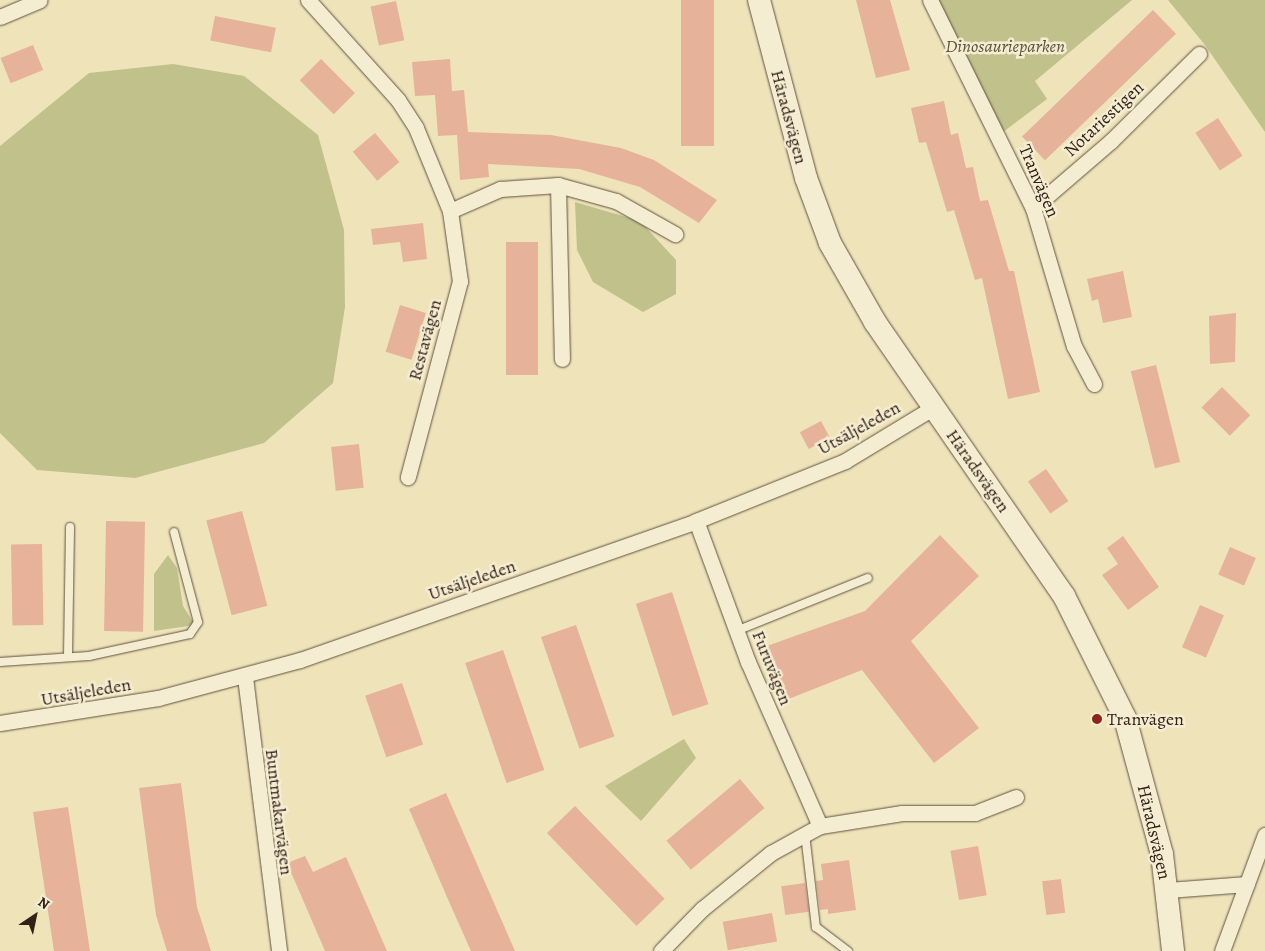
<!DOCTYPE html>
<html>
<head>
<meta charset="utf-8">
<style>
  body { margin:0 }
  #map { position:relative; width:1265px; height:951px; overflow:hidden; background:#efe3b9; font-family:Alegreya,serif }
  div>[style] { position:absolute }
  .green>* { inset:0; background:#c0c18b }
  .building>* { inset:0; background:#e6b29a; transform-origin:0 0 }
  .roads { filter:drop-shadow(0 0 1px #605240) drop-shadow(0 0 1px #605240) }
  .lane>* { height:8px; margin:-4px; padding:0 4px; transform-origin:4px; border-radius:4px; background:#f5edd2 }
  .street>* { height:15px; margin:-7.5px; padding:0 7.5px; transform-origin:7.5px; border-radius:7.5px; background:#f5edd2 }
  .secondary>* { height:22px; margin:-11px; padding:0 11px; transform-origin:11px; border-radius:11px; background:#f5edd2 }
  .dots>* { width:14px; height:14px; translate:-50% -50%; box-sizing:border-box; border:2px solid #f5edd2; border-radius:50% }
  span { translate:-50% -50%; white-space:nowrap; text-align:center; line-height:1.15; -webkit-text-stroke:5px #f5edd2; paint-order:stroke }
  .park-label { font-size:18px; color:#5c513a; font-style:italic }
  .street-label { font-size:18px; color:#312117 }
  .poi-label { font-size:18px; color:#312117 }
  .left { translate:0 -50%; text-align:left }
  .north { position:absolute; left:10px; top:891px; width:50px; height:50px; -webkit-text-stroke:4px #f5edd2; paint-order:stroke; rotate:34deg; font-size:14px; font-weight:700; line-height:20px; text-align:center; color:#312117 }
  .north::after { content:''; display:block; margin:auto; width:18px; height:22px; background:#312117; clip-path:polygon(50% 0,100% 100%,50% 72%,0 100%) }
</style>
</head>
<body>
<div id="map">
  <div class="green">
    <i style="clip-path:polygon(930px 0,1132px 0,1035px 81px,1047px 99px,999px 135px)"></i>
    <i style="clip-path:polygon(1168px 0,1265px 0,1265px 132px,1205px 45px)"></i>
    <i style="clip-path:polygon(173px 64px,244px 76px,318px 135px,344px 230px,345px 307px,333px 383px,264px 443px,135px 478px,37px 470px,0 433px,0 146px,89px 73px)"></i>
    <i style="clip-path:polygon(575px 202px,640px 221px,676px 260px,676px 294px,643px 312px,593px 282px,577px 250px)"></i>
    <i style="clip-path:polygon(168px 555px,177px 568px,183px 606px,195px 625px,154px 631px,154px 574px)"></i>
    <i style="clip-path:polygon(684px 739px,696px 758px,641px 821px,605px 786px)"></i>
  </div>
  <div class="building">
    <i style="left:681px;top:0;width:33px;height:146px"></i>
    <i style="clip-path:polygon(856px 0,890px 0,910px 70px,876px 78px)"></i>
    <i style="left:396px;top:1px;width:40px;height:26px;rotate:78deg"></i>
    <i style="left:1153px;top:10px;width:33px;height:182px;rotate:46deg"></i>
    <i style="left:215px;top:16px;width:62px;height:25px;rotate:11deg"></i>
    <i style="left:33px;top:45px;width:27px;height:35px;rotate:68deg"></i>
    <i style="left:321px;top:59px;width:48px;height:30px;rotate:45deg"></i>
    <i style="clip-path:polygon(450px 59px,452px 91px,464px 90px,468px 132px,551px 135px,621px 148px,654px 160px,717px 200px,699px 223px,640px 187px,579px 169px,488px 164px,489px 177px,460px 180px,457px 135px,438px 136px,435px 95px,415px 96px,412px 62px)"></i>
    <i style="clip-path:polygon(944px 101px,951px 135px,958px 133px,966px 168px,973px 167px,980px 201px,988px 200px,1009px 271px,1014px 271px,1040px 392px,1008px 399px,982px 278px,975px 280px,954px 210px,947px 212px,926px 142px,919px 143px,911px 108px)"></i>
    <i style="left:1218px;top:118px;width:45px;height:27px;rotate:57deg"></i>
    <i style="left:375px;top:133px;width:38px;height:29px;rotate:50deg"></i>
    <i style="clip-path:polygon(423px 223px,427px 259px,403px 262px,400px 242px,373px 245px,371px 229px)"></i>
    <i style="left:506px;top:242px;width:32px;height:133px"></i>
    <i style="clip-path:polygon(1123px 271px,1132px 317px,1103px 323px,1098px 299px,1092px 301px,1087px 279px)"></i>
    <i style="left:400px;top:305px;width:27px;height:49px;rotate:17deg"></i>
    <i style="clip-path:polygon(1236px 313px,1235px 362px,1210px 364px,1209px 316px)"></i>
    <i style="left:1156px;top:365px;width:100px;height:26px;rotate:76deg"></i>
    <i style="left:1222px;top:387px;width:40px;height:29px;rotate:45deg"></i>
    <i style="left:821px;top:421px;width:19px;height:24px;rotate:62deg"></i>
    <i style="left:359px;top:444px;width:44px;height:28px;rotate:84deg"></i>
    <i style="left:1046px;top:469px;width:39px;height:22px;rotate:55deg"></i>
    <i style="left:242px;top:511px;width:98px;height:37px;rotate:75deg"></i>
    <i style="left:106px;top:521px;width:39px;height:110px;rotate:1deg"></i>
    <i style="clip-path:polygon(940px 535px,979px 576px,911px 641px,979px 728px,934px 763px,862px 670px,786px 700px,764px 647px,865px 611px)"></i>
    <i style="clip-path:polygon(1123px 536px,1159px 587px,1128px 610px,1102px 575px,1118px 564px,1107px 548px)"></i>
    <i style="left:42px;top:544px;width:81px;height:31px;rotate:89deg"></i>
    <i style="left:1230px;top:547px;width:28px;height:30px;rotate:23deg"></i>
    <i style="left:672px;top:592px;width:118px;height:38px;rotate:72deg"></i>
    <i style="left:1200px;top:605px;width:26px;height:46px;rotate:23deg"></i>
    <i style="left:576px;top:625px;width:118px;height:37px;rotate:71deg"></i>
    <i style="left:503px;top:650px;width:127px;height:40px;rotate:71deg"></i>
    <i style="left:402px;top:683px;width:65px;height:39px;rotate:71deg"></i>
    <i style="left:740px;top:779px;width:38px;height:96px;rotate:50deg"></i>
    <i style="clip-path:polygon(181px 783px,197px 907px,211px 951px,167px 951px,156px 915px,139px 788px)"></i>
    <i style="clip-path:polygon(446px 793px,494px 903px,515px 951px,471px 951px,450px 904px,409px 809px)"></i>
    <i style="left:575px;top:806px;width:129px;height:39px;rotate:46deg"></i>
    <i style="clip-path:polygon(68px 807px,88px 938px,90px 951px,54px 951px,33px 812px)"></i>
    <i style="left:978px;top:846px;width:50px;height:28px;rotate:80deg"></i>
    <i style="clip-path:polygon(305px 856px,313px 872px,346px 857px,387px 951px,325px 951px,287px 863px)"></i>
    <i style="clip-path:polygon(849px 860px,856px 910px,828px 914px,828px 909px,820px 910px,816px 881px,823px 880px,821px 864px)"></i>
    <i style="left:1061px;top:879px;width:34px;height:19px;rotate:83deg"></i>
    <i style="left:805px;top:883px;width:29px;height:24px;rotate:82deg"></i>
    <i style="left:772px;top:913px;width:29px;height:50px;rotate:80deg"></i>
  </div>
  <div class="roads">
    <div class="lane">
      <i style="left:736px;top:631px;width:142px;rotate:-21.9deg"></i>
      <i style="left:68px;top:656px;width:129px;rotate:-89.1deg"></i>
      <i style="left:0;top:662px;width:89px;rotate:-3.9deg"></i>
      <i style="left:89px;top:656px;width:103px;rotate:-12.3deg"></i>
      <i style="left:190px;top:634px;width:14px;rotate:-56deg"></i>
      <i style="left:198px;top:622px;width:93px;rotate:-104.9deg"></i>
      <i style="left:805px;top:834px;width:94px;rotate:83.3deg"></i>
      <i style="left:816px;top:927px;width:40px;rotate:37deg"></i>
    </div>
    <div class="street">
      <i style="left:308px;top:0;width:135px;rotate:48deg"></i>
      <i style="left:398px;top:100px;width:33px;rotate:57deg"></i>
      <i style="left:416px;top:128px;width:90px;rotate:67.7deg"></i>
      <i style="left:450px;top:211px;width:71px;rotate:81.9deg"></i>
      <i style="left:460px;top:281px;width:203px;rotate:104.9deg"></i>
      <i style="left:930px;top:0;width:232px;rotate:63.7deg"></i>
      <i style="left:1033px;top:208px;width:144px;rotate:73.5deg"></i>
      <i style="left:1074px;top:346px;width:43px;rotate:62.2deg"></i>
      <i style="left:0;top:17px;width:43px;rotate:-23deg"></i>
      <i style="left:558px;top:185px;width:174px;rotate:88.7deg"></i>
      <i style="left:1033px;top:208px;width:103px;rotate:-40.7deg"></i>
      <i style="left:1111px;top:141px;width:124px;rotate:-44.7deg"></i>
      <i style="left:450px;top:211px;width:55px;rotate:-23.7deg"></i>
      <i style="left:500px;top:189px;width:58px;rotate:-3.9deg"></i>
      <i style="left:558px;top:185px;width:60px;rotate:15.4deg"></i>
      <i style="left:616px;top:201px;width:68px;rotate:29.2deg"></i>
      <i style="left:245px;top:677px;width:276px;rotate:82.9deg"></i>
      <i style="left:0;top:723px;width:160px;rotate:-9deg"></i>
      <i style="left:158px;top:698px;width:147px;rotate:-15deg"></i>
      <i style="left:300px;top:660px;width:420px;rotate:-19.3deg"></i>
      <i style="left:696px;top:521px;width:161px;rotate:-21.9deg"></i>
      <i style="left:845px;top:461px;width:104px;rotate:-31.2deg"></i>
      <i style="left:820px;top:826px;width:83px;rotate:-9deg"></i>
      <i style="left:902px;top:813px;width:73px"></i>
      <i style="left:975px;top:813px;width:44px;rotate:-21.3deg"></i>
      <i style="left:1168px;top:890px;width:79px;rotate:-4.3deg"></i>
      <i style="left:661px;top:951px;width:59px;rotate:-45.7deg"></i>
      <i style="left:702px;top:909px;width:89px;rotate:-39.1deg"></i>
      <i style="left:771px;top:853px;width:56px;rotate:-28.9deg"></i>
      <i style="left:820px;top:826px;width:179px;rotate:-113.7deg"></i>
      <i style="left:748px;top:662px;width:150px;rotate:-110.2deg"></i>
      <i style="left:1222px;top:951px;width:124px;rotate:-69.7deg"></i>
    </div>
    <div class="secondary">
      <i style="left:759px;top:0;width:184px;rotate:75.2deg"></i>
      <i style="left:806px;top:178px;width:69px;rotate:69.7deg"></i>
      <i style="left:830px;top:243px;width:91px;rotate:60.3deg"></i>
      <i style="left:875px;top:322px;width:333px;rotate:55.4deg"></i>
      <i style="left:1064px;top:596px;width:136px;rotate:63.4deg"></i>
      <i style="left:1125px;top:718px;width:141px;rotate:74.8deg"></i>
      <i style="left:1162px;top:854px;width:98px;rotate:83.5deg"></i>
    </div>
  </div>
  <div class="dots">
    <i style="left:1097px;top:719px;background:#8f2418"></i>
  </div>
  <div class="park-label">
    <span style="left:1005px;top:46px">Dinosaurieparken</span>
  </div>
  <div class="street-label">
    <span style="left:789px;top:117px;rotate:75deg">Häradsvägen</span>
    <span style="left:1104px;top:119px;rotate:-43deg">Notariestigen</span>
    <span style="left:1039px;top:181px;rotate:67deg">Tranvägen</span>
    <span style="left:425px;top:340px;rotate:-75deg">Restavägen</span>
    <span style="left:859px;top:428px;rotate:-29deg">Utsäljeleden</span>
    <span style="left:978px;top:471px;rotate:55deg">Häradsvägen</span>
    <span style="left:472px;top:580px;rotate:-19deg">Utsäljeleden</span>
    <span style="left:772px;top:668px;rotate:68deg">Furuvägen</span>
    <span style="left:86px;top:692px;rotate:-10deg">Utsäljeleden</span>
    <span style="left:279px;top:812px;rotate:83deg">Buntmakarvägen</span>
    <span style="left:1154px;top:832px;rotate:77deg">Häradsvägen</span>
  </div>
  <div class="poi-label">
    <span class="left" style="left:1107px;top:719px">Tranvägen</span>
  </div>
  <div class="north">N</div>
</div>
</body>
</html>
